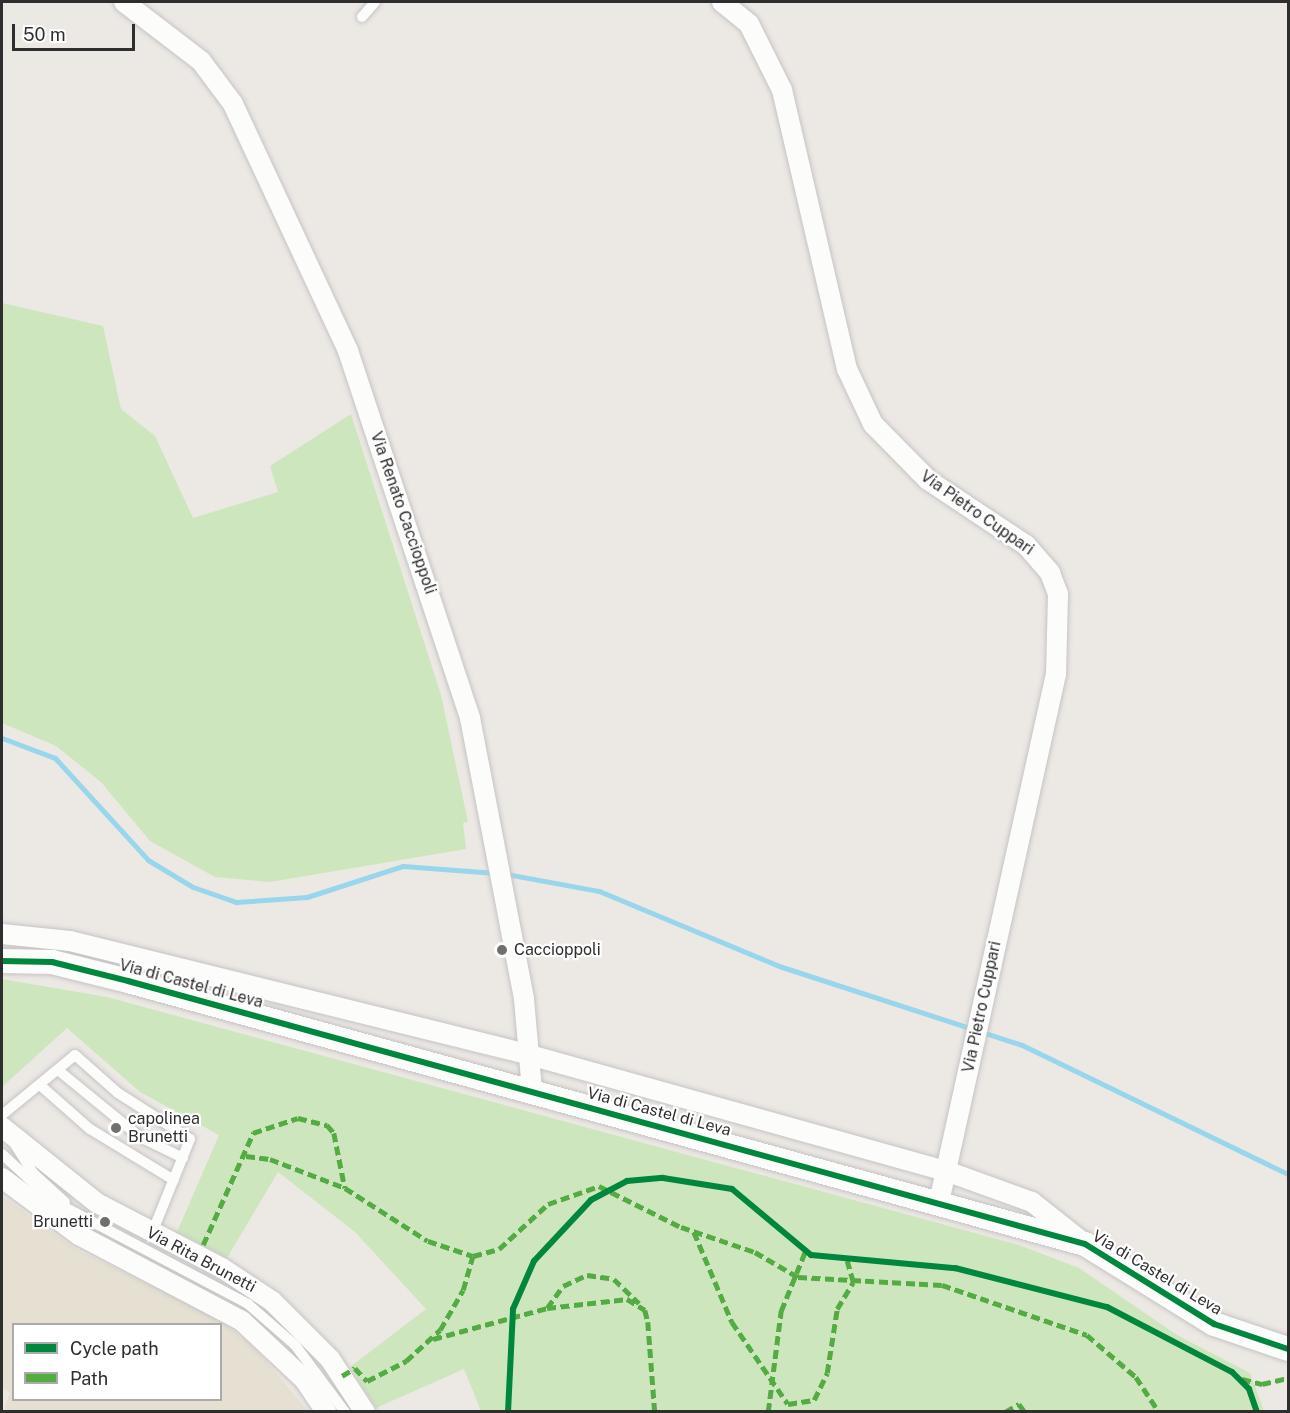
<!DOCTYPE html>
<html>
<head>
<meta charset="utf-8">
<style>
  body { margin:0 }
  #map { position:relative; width:1290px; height:1413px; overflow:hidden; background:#ece8e4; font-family:"Public Sans",sans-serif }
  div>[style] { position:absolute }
  .education>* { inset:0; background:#e6e0d3 }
  .green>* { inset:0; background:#cee6be }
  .stream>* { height:5px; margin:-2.5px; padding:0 2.5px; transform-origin:2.5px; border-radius:2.5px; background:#99d6ec }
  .roads { filter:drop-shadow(0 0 2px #c5c4c5) drop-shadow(0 0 2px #c5c4c5) }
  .service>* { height:10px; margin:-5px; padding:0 5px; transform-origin:5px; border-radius:5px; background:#fcfcfb }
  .minor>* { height:20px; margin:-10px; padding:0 10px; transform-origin:10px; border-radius:10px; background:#fcfcfb }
  .tertiary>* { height:24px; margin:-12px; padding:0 12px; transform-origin:12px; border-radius:12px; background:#fcfcfb }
  .quiet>* { height:4.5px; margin-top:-2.25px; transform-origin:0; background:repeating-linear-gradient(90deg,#54ab44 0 9px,transparent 0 13.5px) }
  .cycleway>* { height:6px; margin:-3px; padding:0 3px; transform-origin:3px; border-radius:3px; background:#00873e }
  .dots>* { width:16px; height:16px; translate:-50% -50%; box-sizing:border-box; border:3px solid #fff; border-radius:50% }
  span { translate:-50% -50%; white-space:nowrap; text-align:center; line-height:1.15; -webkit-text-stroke:4.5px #fff; paint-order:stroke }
  .street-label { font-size:16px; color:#2e2e2e }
  .poi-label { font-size:16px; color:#2e2e2e }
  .left { translate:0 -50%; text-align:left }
  .right { translate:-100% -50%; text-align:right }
  .frame { position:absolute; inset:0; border:3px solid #2e2e2e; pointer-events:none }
  .legend { position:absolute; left:12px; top:1323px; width:210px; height:78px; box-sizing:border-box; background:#fff; border:2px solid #ababab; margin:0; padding:8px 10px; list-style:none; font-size:18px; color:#2e2e2e }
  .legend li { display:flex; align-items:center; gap:12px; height:30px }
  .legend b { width:30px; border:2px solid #ababab }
  .scale { position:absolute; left:12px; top:24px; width:123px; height:27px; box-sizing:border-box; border:3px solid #2e2e2e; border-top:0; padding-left:8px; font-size:18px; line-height:21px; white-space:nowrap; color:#2e2e2e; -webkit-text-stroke:4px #fff; paint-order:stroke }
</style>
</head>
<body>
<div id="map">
  <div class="education">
    <i style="clip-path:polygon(evenodd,2px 1196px,77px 1250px,215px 1316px,256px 1349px,308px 1411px,3px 1411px,10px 1393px,2px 1388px,2px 1196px,14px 1324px,220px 1324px,220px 1400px,14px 1400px,14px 1324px)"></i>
  </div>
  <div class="green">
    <i style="clip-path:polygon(2px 303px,103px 326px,121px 409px,155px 436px,193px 518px,278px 492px,270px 466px,351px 414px,441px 695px,468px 822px,463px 823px,466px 849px,270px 882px,215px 877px,150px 841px,101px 782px,56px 746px,2px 723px)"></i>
    <i style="clip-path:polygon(2px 979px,107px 997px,1019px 1245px,1079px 1268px,1177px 1335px,1250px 1373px,1264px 1411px,481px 1411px,464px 1369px,376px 1408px,350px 1367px,426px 1309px,355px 1232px,278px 1172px,227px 1258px,177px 1232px,219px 1135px,140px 1092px,67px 1028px,2px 1087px)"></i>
  </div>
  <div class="stream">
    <i style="left:2px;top:738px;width:57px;rotate:20.7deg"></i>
    <i style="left:55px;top:758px;width:138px;rotate:47.6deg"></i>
    <i style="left:148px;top:860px;width:52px;rotate:31deg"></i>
    <i style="left:193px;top:887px;width:46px;rotate:19.2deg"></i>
    <i style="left:236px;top:902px;width:71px;rotate:-4deg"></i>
    <i style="left:307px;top:897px;width:101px;rotate:-17.9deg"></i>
    <i style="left:403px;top:866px;width:93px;rotate:4.3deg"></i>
    <i style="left:506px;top:874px;width:95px;rotate:10.4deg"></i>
    <i style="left:599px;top:891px;width:198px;rotate:22.6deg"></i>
    <i style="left:782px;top:967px;width:252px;rotate:18deg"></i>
    <i style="left:1022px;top:1045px;width:296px;rotate:25.9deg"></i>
  </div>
  <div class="roads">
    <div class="service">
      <i style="left:362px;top:17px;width:20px;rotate:-49deg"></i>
      <i style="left:58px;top:1070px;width:106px;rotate:39.3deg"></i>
      <i style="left:140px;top:1137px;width:48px;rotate:26deg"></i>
      <i style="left:41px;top:1086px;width:65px;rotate:41.3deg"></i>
      <i style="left:90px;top:1129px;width:98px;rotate:31.3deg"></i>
      <i style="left:2px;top:1115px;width:94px;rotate:-39.4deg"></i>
      <i style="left:75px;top:1055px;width:57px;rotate:41.5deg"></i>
      <i style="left:118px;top:1093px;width:85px;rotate:32.6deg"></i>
      <i style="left:190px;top:1139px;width:101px;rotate:112deg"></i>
      <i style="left:13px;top:1141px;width:38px;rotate:58deg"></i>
      <i style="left:33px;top:1173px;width:43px;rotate:42.2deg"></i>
      <i style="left:2px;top:1154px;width:69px;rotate:42.7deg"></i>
      <i style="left:53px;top:1201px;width:221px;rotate:27.8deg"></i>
      <i style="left:248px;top:1304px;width:62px;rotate:41.1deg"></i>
      <i style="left:295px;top:1345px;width:84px;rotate:53.3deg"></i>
    </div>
    <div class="minor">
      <i style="left:124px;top:2px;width:97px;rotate:37.5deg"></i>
      <i style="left:201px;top:61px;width:54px;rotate:53.3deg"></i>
      <i style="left:233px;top:104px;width:272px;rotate:65deg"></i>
      <i style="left:348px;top:351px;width:387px;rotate:71.6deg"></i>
      <i style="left:470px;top:718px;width:286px;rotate:79.1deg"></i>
      <i style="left:524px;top:999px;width:92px;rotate:85deg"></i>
      <i style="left:722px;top:2px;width:35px;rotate:39deg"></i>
      <i style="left:749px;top:24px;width:74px;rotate:63.4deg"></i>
      <i style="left:782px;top:90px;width:286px;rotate:76.9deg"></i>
      <i style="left:847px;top:369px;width:61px;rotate:64.7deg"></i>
      <i style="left:873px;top:424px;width:78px;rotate:45.5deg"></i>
      <i style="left:928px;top:480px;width:118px;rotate:33.6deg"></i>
      <i style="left:1026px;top:545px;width:37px;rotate:49deg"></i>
      <i style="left:1050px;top:573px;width:22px;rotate:69deg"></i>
      <i style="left:1058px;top:594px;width:80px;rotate:91.4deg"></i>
      <i style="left:1056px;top:674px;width:541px;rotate:102.49deg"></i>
      <i style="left:2px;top:934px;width:68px;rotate:5.9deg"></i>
      <i style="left:70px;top:941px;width:474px;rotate:13.9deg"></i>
      <i style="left:530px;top:1055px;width:432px;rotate:15.6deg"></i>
      <i style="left:946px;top:1171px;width:91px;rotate:19.8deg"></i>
      <i style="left:1032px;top:1202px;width:68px;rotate:38.4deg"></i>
      <i style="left:2px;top:1127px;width:122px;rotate:38.7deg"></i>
      <i style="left:97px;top:1203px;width:141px;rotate:27.5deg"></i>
      <i style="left:222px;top:1268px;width:60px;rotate:33.4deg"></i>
      <i style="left:272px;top:1301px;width:82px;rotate:45deg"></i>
      <i style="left:330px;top:1359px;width:64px;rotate:56.6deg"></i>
      <i style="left:2px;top:1178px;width:96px;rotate:36.5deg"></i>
      <i style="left:79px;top:1235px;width:184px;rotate:27.8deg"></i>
      <i style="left:242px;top:1321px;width:85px;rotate:43.1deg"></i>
      <i style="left:304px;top:1379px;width:40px;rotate:56deg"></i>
    </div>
    <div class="tertiary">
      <i style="left:2px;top:961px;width:50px;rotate:1.1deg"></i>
      <i style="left:52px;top:962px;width:78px;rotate:14deg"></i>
      <i style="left:128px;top:981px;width:992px;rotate:15.37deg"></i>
      <i style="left:1085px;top:1244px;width:152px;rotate:31.8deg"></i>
      <i style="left:1214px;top:1324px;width:78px;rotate:18.7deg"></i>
    </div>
  </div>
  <div class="quiet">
    <i style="left:246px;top:1156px;width:24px;rotate:7deg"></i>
    <i style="left:270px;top:1159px;width:80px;rotate:21.1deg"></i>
    <i style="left:694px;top:1232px;width:98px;rotate:67.1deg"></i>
    <i style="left:732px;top:1322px;width:99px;rotate:55.7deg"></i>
    <i style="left:788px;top:1404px;width:26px;rotate:-9deg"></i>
    <i style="left:814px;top:1400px;width:30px;rotate:-64deg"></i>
    <i style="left:827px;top:1373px;width:65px;rotate:-81.1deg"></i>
    <i style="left:837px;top:1309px;width:31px;rotate:-59deg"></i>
    <i style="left:853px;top:1282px;width:22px;rotate:-106deg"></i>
    <i style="left:203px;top:1245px;width:123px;rotate:-65.9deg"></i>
    <i style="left:253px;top:1133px;width:47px;rotate:-18.4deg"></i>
    <i style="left:298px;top:1118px;width:30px;rotate:14deg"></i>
    <i style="left:327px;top:1125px;width:11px;rotate:49deg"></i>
    <i style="left:334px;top:1133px;width:56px;rotate:78.7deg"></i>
    <i style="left:345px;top:1188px;width:98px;rotate:32.6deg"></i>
    <i style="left:428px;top:1241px;width:47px;rotate:18.4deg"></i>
    <i style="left:547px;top:1308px;width:27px;rotate:-54deg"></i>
    <i style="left:563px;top:1286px;width:26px;rotate:-25deg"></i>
    <i style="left:587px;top:1275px;width:27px;rotate:8deg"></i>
    <i style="left:614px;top:1279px;width:35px;rotate:44deg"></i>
    <i style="left:433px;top:1339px;width:118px;rotate:-15.2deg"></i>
    <i style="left:547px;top:1308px;width:81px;rotate:-6.4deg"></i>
    <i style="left:627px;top:1299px;width:21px;rotate:31deg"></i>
    <i style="left:645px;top:1310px;width:12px;rotate:76deg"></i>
    <i style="left:648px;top:1322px;width:90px;rotate:85.6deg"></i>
    <i style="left:342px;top:1376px;width:15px;rotate:-32deg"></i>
    <i style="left:355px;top:1368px;width:18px;rotate:47deg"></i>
    <i style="left:367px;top:1381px;width:44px;rotate:-27.1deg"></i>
    <i style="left:406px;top:1361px;width:46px;rotate:-42.4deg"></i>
    <i style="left:440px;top:1330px;width:46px;rotate:-60.1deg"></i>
    <i style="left:463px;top:1290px;width:35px;rotate:-74deg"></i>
    <i style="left:473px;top:1256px;width:27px;rotate:-15deg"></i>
    <i style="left:499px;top:1249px;width:67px;rotate:-42.6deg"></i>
    <i style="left:548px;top:1204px;width:54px;rotate:-19.4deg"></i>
    <i style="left:599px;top:1186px;width:92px;rotate:26.6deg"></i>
    <i style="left:681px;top:1227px;width:78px;rotate:18.7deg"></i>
    <i style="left:755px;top:1252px;width:50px;rotate:30.2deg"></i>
    <i style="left:798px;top:1277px;width:144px;rotate:3.2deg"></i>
    <i style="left:942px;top:1285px;width:153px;rotate:19deg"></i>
    <i style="left:1087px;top:1335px;width:65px;rotate:40.6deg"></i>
    <i style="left:1136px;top:1377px;width:42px;rotate:56.7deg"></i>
    <i style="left:1242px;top:1379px;width:21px;rotate:14deg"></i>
    <i style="left:1262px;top:1384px;width:27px;rotate:-13deg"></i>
    <i style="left:768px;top:1412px;width:102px;rotate:-82.7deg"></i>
    <i style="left:781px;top:1311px;width:64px;rotate:-67.9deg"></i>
    <i style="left:1005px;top:1412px;width:16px;rotate:-30deg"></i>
    <i style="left:1019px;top:1404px;width:10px;rotate:53deg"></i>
  </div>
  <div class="cycleway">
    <i style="left:2px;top:961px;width:50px;rotate:1.1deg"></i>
    <i style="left:52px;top:962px;width:78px;rotate:14deg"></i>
    <i style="left:128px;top:981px;width:992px;rotate:15.37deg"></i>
    <i style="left:1085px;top:1244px;width:152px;rotate:31.8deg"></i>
    <i style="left:1214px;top:1324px;width:78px;rotate:18.7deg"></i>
    <i style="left:508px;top:1412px;width:103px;rotate:-87.2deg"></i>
    <i style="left:513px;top:1309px;width:52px;rotate:-66.4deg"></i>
    <i style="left:534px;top:1261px;width:83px;rotate:-46.9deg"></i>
    <i style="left:591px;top:1200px;width:41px;rotate:-27.8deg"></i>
    <i style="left:627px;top:1181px;width:36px;rotate:-5deg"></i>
    <i style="left:663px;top:1178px;width:70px;rotate:9.1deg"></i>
    <i style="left:732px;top:1189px;width:103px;rotate:39.9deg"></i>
    <i style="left:811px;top:1255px;width:145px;rotate:5.2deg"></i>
    <i style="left:955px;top:1268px;width:157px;rotate:14.4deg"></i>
    <i style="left:1107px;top:1307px;width:141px;rotate:27.5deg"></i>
    <i style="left:1232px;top:1372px;width:24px;rotate:45deg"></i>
    <i style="left:1249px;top:1389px;width:24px;rotate:71deg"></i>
  </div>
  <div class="dots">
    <i style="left:502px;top:950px;background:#706f6e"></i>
    <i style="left:116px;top:1128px;background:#706f6e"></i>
    <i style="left:105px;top:1222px;background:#706f6e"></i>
  </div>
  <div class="street-label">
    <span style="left:403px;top:513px;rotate:71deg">Via Renato Caccioppoli</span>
    <span style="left:977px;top:513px;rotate:35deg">Via Pietro Cuppari</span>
    <span style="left:191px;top:984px;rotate:15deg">Via di Castel di Leva</span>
    <span style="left:982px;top:1007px;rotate:-78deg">Via Pietro Cuppari</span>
    <span style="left:659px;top:1112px;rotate:15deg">Via di Castel di Leva</span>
    <span style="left:201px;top:1260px;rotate:28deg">Via Rita Brunetti</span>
    <span style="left:1157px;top:1273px;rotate:31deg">Via di Castel di Leva</span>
  </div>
  <div class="poi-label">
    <span class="left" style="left:514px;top:950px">Caccioppoli</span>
    <span class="left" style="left:128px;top:1128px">capolinea<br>Brunetti</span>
    <span class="right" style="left:93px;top:1222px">Brunetti</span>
  </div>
  <div class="frame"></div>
  <ul class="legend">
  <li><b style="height:8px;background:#00873e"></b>Cycle path</li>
  <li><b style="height:8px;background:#54ab44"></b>Path</li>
  </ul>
  <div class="scale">50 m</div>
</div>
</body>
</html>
